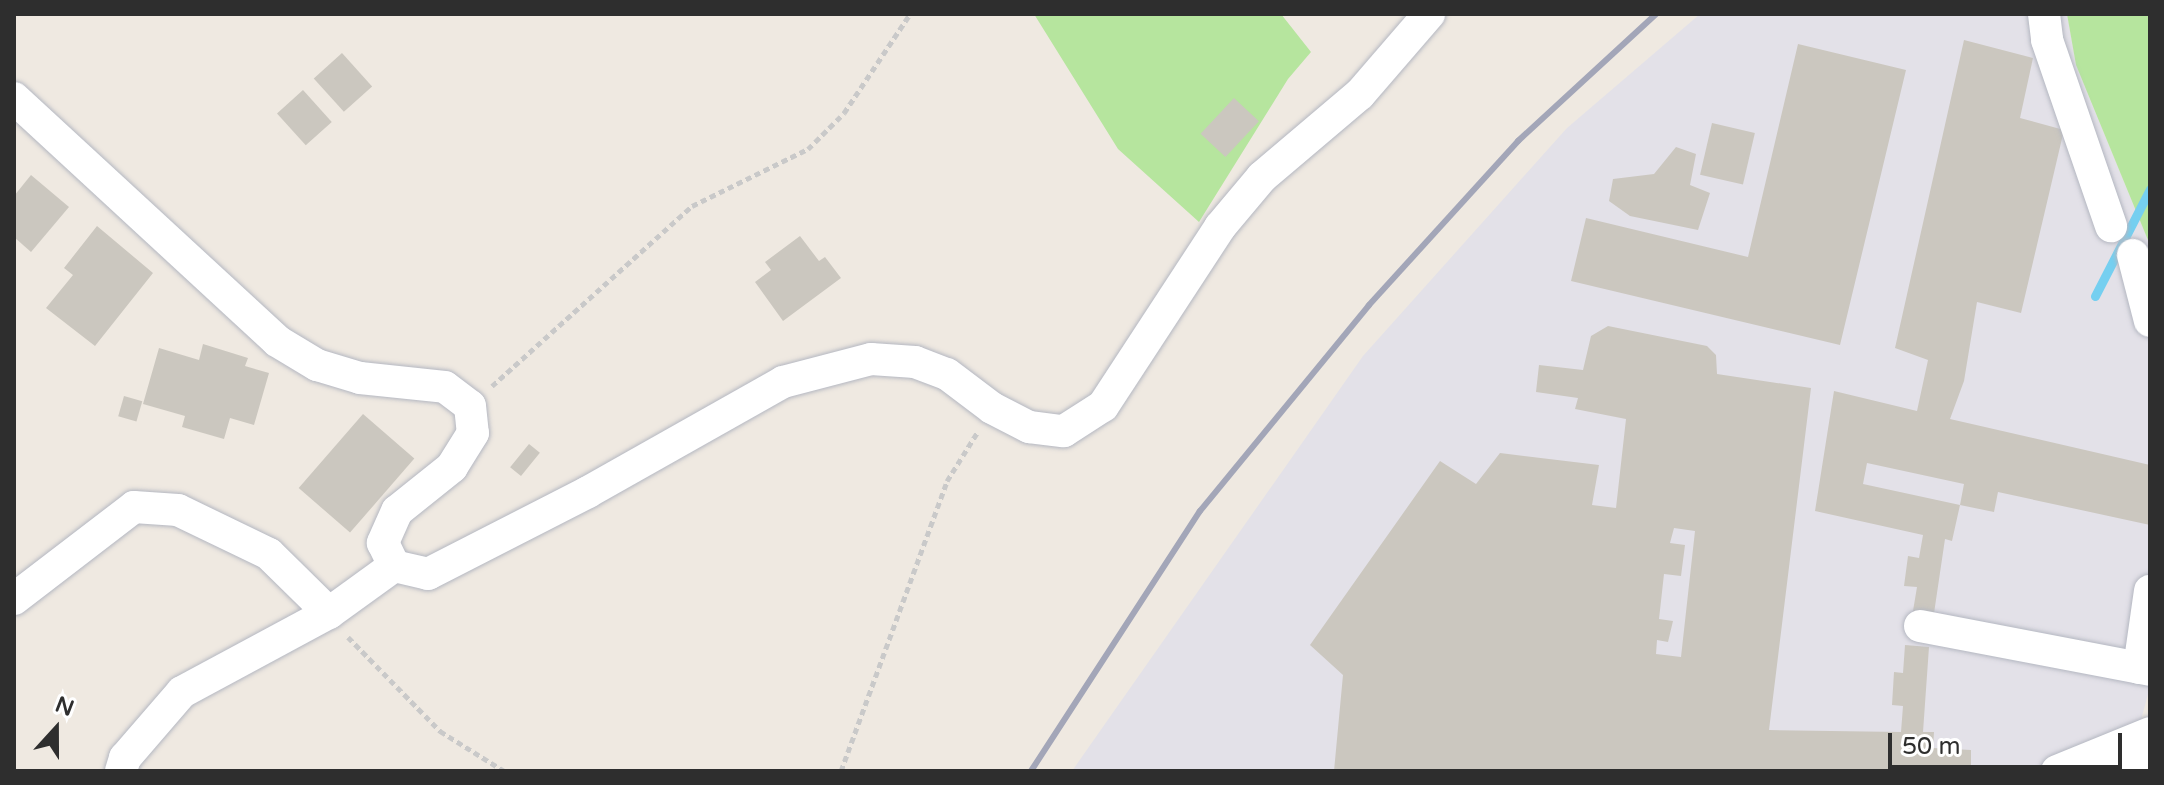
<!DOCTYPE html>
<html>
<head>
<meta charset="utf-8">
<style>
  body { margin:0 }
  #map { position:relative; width:2164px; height:785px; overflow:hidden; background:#efe9e1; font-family:"Varela Round",sans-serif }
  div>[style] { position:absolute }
  .industrial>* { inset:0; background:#e3e1e8 }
  .green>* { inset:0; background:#b6e59e }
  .stream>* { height:9px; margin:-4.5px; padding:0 4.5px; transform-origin:4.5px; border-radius:4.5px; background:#75cff0 }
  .building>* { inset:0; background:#cbc7bf; transform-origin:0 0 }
  .path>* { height:5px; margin-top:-2.5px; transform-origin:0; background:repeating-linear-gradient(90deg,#c9c9c9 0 6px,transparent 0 10px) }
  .roads { filter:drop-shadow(0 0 2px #b4b7c1) drop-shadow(0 0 2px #b4b7c1) }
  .minor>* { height:32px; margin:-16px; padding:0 16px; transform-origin:16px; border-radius:16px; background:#fff }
  .rail>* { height:6px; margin:-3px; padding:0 3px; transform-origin:3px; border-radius:3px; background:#a3a6b8 }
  span { translate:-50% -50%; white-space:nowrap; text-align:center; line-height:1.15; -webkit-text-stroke:7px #fff; paint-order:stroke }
  .frame { position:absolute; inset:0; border:16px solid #2e2e2e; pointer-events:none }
  .north { position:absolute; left:16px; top:689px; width:80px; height:80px; -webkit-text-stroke:6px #fff; paint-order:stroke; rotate:21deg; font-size:22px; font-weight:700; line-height:32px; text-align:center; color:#2e2e2e }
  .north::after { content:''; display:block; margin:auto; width:28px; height:36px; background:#2e2e2e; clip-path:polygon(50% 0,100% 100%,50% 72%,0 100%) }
  .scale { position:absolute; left:1888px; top:733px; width:234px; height:36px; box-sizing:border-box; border:4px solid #2e2e2e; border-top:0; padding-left:10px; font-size:24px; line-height:28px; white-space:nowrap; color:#2e2e2e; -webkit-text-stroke:6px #fff; paint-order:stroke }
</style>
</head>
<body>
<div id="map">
  <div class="industrial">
    <i style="clip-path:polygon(1700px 14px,2067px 14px,2076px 65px,2150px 245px,2150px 687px,2127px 771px,1072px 771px,1363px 356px,1567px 128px)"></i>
  </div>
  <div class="green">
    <i style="clip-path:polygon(1034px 14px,1281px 14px,1311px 52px,1288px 79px,1199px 222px,1118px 149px)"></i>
    <i style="clip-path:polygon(2067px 14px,2150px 14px,2150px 245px,2076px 65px)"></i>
  </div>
  <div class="stream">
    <i style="left:2095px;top:296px;width:120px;rotate:-62.8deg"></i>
  </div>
  <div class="building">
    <i style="clip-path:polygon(1964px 40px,2033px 58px,2020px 118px,2064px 130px,2021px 313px,1977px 302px,1964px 381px,1950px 419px,2150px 465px,2150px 525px,1998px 492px,1994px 512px,1960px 505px,1964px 484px,1867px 463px,1863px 484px,1960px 505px,1952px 541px,1945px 539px,1933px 620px,1912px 617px,1917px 587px,1904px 586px,1908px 556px,1919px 558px,1923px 535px,1815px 511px,1834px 391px,1917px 411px,1928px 360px,1895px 348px)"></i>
    <i style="clip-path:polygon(1798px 44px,1906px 70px,1840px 345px,1571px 281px,1586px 218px,1748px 257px)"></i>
    <i style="left:342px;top:53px;width:45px;height:38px;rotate:48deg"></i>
    <i style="left:303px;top:90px;width:43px;height:35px;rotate:48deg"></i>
    <i style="left:1234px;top:98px;width:34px;height:49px;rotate:43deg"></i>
    <i style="left:1712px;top:123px;width:44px;height:53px;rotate:13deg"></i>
    <i style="clip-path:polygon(1676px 147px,1696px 154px,1690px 185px,1710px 193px,1698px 230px,1630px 216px,1609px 201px,1613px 179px,1654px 174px)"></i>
    <i style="clip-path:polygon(31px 175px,69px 207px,31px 252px,14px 237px,14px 196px)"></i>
    <i style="clip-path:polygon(97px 226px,153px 273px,95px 346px,46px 308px,73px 275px,64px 268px)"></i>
    <i style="clip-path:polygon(800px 236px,819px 261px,825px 257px,841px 278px,783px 321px,755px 282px,771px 270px,765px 262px)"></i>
    <i style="clip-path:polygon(evenodd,1608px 326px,1707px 346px,1716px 355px,1717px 374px,1811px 388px,1769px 730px,1901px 732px,1903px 706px,1892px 705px,1894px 672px,1903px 673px,1905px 645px,1929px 647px,1923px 732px,1934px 732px,1933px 748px,1971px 750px,1971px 771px,1334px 771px,1343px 675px,1310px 645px,1440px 461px,1476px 484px,1500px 453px,1599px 465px,1592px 505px,1616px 508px,1626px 419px,1575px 409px,1578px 398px,1536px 392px,1539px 365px,1583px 370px,1591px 336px,1608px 326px,1674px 528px,1695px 531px,1681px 657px,1656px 654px,1657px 640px,1668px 642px,1673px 621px,1659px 619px,1664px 574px,1681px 576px,1685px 545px,1670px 543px,1674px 528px)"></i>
    <i style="clip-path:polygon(203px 344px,248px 358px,245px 366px,269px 373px,254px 425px,230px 418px,224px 439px,182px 427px,185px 416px,143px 404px,159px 348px,199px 360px)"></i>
    <i style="left:124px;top:396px;width:19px;height:21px;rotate:16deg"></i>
    <i style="left:363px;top:414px;width:68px;height:98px;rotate:41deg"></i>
    <i style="left:529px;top:444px;width:14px;height:30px;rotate:39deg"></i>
  </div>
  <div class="path">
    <i style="left:492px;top:386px;width:269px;rotate:-42deg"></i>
    <i style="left:692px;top:206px;width:129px;rotate:-26.2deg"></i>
    <i style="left:808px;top:149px;width:51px;rotate:-45deg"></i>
    <i style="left:844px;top:113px;width:119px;rotate:-56.3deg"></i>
    <i style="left:348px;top:637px;width:132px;rotate:45.6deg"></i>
    <i style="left:440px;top:731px;width:75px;rotate:32deg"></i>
    <i style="left:841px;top:771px;width:309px;rotate:-69.9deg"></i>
    <i style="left:947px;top:481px;width:57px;rotate:-58deg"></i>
  </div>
  <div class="roads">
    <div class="minor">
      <i style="left:2044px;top:14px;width:26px;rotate:83deg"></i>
      <i style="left:2047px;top:40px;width:197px;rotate:71deg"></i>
      <i style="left:14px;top:98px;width:358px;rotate:42.7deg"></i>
      <i style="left:277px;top:341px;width:47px;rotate:31deg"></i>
      <i style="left:317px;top:365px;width:45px;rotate:16.8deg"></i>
      <i style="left:360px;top:378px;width:85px;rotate:6deg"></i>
      <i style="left:445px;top:387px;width:31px;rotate:37deg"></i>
      <i style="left:470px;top:406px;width:27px;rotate:84deg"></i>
      <i style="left:473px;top:433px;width:40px;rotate:122deg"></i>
      <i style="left:452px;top:467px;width:70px;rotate:141.3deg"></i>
      <i style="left:397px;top:511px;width:35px;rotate:114deg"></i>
      <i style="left:383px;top:543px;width:25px;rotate:64deg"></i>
      <i style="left:394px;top:566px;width:35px;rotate:13deg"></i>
      <i style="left:428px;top:574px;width:180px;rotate:-27.1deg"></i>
      <i style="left:588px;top:492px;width:224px;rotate:-29.4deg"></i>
      <i style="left:783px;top:382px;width:91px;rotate:-14.6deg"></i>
      <i style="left:871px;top:359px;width:44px;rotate:3.9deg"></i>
      <i style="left:915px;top:362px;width:34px;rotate:21deg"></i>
      <i style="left:947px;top:374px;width:56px;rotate:37.1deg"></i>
      <i style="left:992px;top:408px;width:42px;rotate:27.2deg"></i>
      <i style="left:1029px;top:427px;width:35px;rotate:7deg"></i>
      <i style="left:1064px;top:431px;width:46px;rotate:-32.7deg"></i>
      <i style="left:1103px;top:406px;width:214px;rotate:-56.8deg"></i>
      <i style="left:1220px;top:227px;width:65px;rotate:-50deg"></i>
      <i style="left:1262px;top:177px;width:128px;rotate:-40.3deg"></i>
      <i style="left:1360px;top:94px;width:106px;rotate:-49.2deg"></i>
      <i style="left:2133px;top:255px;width:68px;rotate:75.6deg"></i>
      <i style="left:14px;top:599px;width:151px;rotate:-37.5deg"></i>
      <i style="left:134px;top:507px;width:44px;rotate:3.9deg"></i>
      <i style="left:178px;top:510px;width:101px;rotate:25.8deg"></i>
      <i style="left:269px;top:554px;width:84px;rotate:44.5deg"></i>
      <i style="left:1920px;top:626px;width:234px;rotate:10.8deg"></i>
      <i style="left:2139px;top:668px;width:78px;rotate:-81.9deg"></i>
      <i style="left:121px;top:771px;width:14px;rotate:-73deg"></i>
      <i style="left:125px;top:758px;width:87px;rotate:-49.2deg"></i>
      <i style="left:182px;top:692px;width:167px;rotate:-28.3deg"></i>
      <i style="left:329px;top:613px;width:80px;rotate:-35.9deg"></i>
      <i style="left:2057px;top:771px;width:100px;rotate:-22.2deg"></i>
      <i style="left:2125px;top:771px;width:30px;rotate:-33deg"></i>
    </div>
  </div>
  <div class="rail">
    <i style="left:1031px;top:771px;width:310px;rotate:-57deg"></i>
    <i style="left:1200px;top:511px;width:266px;rotate:-50.6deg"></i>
    <i style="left:1369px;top:305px;width:222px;rotate:-47.7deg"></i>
    <i style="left:1518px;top:141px;width:188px;rotate:-42.6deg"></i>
  </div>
  <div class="frame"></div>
  <div class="north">N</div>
  <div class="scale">50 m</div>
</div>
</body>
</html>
